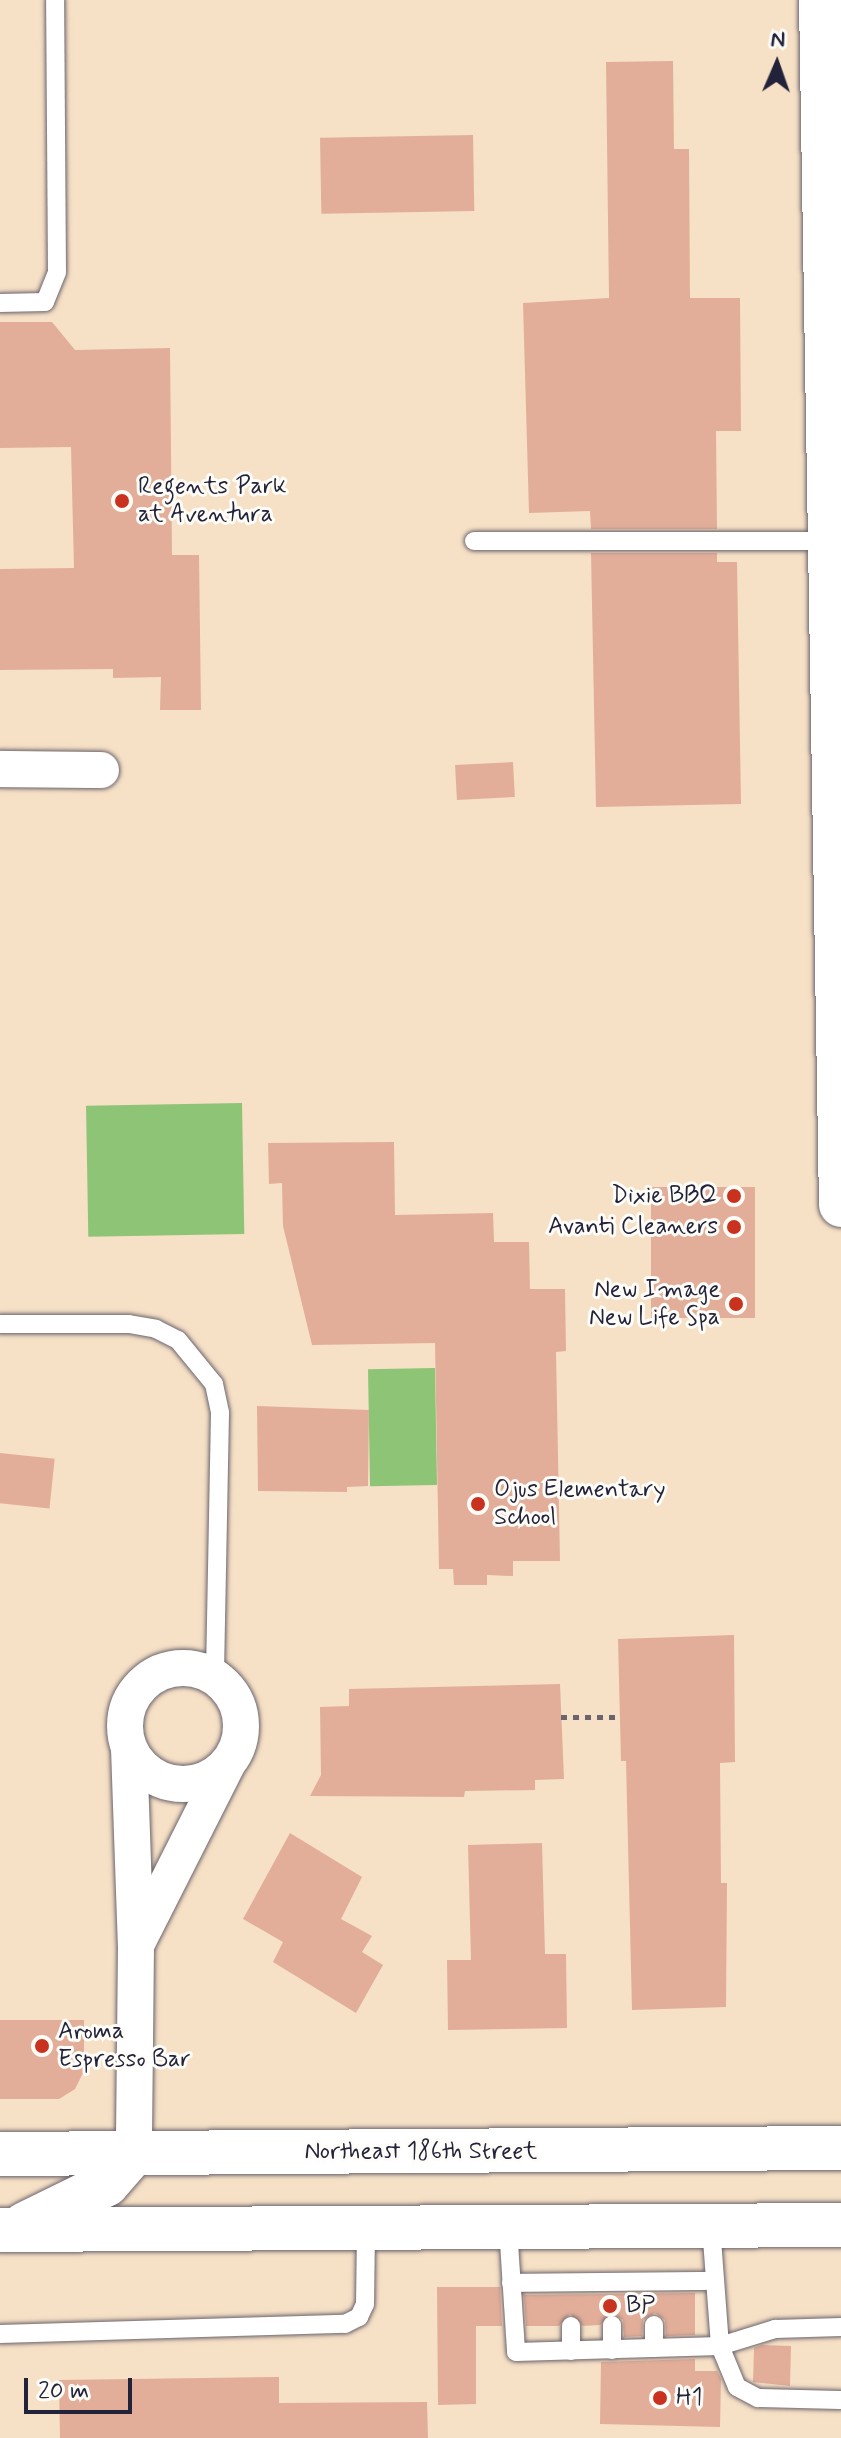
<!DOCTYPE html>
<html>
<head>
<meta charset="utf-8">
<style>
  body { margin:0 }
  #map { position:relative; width:841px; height:2438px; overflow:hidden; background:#f6e0c6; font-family:Mynerve,sans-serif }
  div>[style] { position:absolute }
  .green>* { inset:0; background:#8ec476; transform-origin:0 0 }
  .building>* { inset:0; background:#e2ae99; transform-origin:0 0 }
  .path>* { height:5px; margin-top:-2.5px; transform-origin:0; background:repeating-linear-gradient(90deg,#6c646c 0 6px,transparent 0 12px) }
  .roads { filter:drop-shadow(0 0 2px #6c646c) drop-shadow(0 0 2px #6c646c) }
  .service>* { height:18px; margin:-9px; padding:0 9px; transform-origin:9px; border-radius:9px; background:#fff }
  .minor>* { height:36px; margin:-18px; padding:0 18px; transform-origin:18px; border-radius:18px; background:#fff }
  .minor>.ring { margin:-18px; padding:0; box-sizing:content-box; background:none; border:36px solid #fff; border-radius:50% }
  .tertiary>* { height:44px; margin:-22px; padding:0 22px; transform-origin:22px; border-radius:22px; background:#fff }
  .primary>* { height:44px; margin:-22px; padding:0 22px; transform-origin:22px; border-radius:22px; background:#fff }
  .dots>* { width:22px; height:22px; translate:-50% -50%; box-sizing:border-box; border:4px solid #fdfcf7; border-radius:50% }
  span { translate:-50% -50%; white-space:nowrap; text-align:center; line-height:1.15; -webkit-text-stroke:6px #fdfcf7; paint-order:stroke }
  .poi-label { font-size:24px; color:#22223b }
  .left { translate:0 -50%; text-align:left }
  .right { translate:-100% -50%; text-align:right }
  .street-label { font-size:24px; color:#22223b }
  .north { position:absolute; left:737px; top:24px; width:80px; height:80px; -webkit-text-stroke:6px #fdfcf7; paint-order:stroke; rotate:2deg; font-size:22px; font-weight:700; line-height:32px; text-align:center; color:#22223b }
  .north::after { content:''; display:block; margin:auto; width:28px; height:36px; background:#22223b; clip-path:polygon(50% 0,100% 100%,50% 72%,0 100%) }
  .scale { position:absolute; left:24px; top:2378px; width:108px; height:36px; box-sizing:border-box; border:4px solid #22223b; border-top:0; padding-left:10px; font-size:24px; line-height:28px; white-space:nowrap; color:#22223b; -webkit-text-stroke:6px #fdfcf7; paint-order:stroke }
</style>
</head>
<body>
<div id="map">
  <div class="green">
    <i style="left:242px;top:1103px;width:131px;height:156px;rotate:89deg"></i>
    <i style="left:435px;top:1368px;width:117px;height:67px;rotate:89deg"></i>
  </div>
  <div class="building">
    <i style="clip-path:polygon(673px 61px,674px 149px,689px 149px,690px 298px,740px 298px,741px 431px,716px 431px,717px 529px,591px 529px,590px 511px,529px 513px,523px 303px,609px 298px,606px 62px)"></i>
    <i style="left:473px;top:135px;width:76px;height:153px;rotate:89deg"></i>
    <i style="clip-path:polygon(0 322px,52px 322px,75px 350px,170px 348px,172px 555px,199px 555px,201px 710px,160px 710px,161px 677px,113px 678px,113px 669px,0 670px,0 569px,74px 568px,71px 447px,0 448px)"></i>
    <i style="clip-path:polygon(591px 553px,717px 553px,717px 562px,737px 562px,741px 804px,596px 807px)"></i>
    <i style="left:513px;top:762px;width:35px;height:58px;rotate:87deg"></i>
    <i style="clip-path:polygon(394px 1142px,395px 1215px,493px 1213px,494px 1242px,529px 1242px,530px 1289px,565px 1289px,566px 1351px,556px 1352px,560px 1561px,513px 1561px,513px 1576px,487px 1575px,487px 1585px,454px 1585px,453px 1569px,439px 1569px,435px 1343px,312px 1345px,283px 1226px,282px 1183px,269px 1184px,268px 1143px)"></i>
    <i style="left:651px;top:1187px;width:104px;height:131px"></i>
    <i style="clip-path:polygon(257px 1406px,369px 1410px,368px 1486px,347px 1487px,347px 1492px,258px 1491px)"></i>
    <i style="left:0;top:1453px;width:55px;height:50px;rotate:6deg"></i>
    <i style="clip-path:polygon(734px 1635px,735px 1762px,720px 1763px,721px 1883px,727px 1883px,726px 2007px,632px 2010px,626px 1761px,621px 1761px,618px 1639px)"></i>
    <i style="clip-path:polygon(560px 1684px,564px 1779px,535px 1780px,535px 1790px,465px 1791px,464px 1797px,310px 1796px,321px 1775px,320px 1707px,349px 1706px,349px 1689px)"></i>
    <i style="clip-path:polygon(290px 1833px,362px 1877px,341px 1919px,372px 1936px,362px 1952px,383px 1965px,356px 2013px,273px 1962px,283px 1942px,243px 1919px)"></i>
    <i style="clip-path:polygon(542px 1843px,545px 1954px,566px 1954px,567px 2028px,448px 2030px,447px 1960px,471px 1960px,468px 1845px)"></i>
    <i style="clip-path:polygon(0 2020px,84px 2020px,84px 2071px,75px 2089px,59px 2099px,0 2099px)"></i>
    <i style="clip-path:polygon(437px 2287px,500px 2287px,502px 2326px,476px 2326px,476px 2404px,438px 2405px)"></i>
    <i style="clip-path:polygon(695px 2293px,695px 2335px,666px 2336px,665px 2320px,655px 2313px,643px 2320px,642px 2336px,624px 2337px,623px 2320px,613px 2313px,600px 2325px,583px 2326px,570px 2314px,559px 2326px,526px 2326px,524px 2295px)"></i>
    <i style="clip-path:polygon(762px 2345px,791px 2346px,790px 2386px,753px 2382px,754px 2348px)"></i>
    <i style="clip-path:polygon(695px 2359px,695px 2371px,717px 2371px,721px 2379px,720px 2427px,600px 2424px,601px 2362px)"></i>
    <i style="clip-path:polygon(279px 2377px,279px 2403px,427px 2402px,428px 2438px,60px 2438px,59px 2380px)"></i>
  </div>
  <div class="path">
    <i style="left:561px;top:1717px;width:59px"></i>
  </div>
  <div class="roads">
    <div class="service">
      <i style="left:0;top:303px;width:45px;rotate:-1.3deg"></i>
      <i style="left:45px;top:302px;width:32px;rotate:-68deg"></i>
      <i style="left:57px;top:272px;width:272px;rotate:-90.4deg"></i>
      <i style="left:474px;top:541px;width:356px"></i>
      <i style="left:0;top:1324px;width:129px"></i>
      <i style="left:129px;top:1324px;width:27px;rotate:10deg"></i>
      <i style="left:156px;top:1329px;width:25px;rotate:27deg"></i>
      <i style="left:178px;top:1340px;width:57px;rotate:50.7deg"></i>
      <i style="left:214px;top:1384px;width:30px;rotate:78deg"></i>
      <i style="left:220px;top:1413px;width:264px;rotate:91.1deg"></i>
      <i style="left:711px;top:2226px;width:120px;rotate:85.7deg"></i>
      <i style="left:720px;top:2346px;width:44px;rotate:67.5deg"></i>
      <i style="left:737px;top:2387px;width:24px;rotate:28deg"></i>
      <i style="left:758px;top:2398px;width:83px;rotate:1.4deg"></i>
      <i style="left:508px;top:2227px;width:125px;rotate:86.3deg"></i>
      <i style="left:516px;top:2352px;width:204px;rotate:-1.7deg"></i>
      <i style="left:720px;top:2346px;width:58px;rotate:-17.2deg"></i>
      <i style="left:775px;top:2329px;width:66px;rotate:-1.7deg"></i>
      <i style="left:511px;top:2283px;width:204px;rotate:-0.6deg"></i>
      <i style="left:0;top:2334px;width:345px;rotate:-1.7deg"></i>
      <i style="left:345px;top:2324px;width:16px;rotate:-27deg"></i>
      <i style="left:359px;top:2317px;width:14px;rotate:-65deg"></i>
      <i style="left:365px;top:2304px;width:76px;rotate:-89.2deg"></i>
      <i style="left:654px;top:2348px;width:23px;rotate:-90deg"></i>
      <i style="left:612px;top:2350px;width:25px;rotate:-90deg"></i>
      <i style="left:571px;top:2351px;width:25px;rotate:-90deg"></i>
    </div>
    <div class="minor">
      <i style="left:0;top:769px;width:101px;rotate:0.6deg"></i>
      <i class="ring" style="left:125px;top:1668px;width:80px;height:80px"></i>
      <i style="left:129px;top:1748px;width:198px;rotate:88deg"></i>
      <i style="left:136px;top:1946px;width:207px;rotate:90.6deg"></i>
      <i style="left:138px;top:1941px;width:197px;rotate:-63.2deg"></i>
    </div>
    <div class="tertiary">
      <i style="left:821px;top:0;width:1205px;rotate:89.05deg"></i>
    </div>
    <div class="primary">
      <i style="left:0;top:2154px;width:841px;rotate:-0.41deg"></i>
      <i style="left:25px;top:2224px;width:91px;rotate:-26deg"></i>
      <i style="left:107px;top:2184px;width:41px;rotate:-48.9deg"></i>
      <i style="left:0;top:2230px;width:841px;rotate:-0.34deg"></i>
    </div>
  </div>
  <div class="dots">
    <i style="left:122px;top:501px;background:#c8321e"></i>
    <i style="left:734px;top:1196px;background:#c8321e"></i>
    <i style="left:734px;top:1227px;background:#c8321e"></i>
    <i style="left:736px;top:1304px;background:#c8321e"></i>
    <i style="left:478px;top:1504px;background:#c8321e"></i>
    <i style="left:42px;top:2046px;background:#c8321e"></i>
    <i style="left:610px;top:2306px;background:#c8321e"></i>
    <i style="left:660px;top:2398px;background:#c8321e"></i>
  </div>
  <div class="poi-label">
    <span class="left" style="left:138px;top:501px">Regents Park<br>at Aventura</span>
    <span class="right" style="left:718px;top:1196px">Dixie BBQ</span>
    <span class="right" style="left:718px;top:1227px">Avanti Cleaners</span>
    <span class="right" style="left:720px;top:1304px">New Image<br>New Life Spa</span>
    <span class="left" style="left:494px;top:1504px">Ojus Elementary<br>School</span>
    <span class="left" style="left:58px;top:2046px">Aroma<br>Espresso Bar</span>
    <span class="left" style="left:626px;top:2306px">BP</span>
    <span class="left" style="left:676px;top:2398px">H1</span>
  </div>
  <div class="street-label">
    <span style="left:421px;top:2152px">Northeast 186th Street</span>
  </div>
  <div class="north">N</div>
  <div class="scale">20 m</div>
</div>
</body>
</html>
